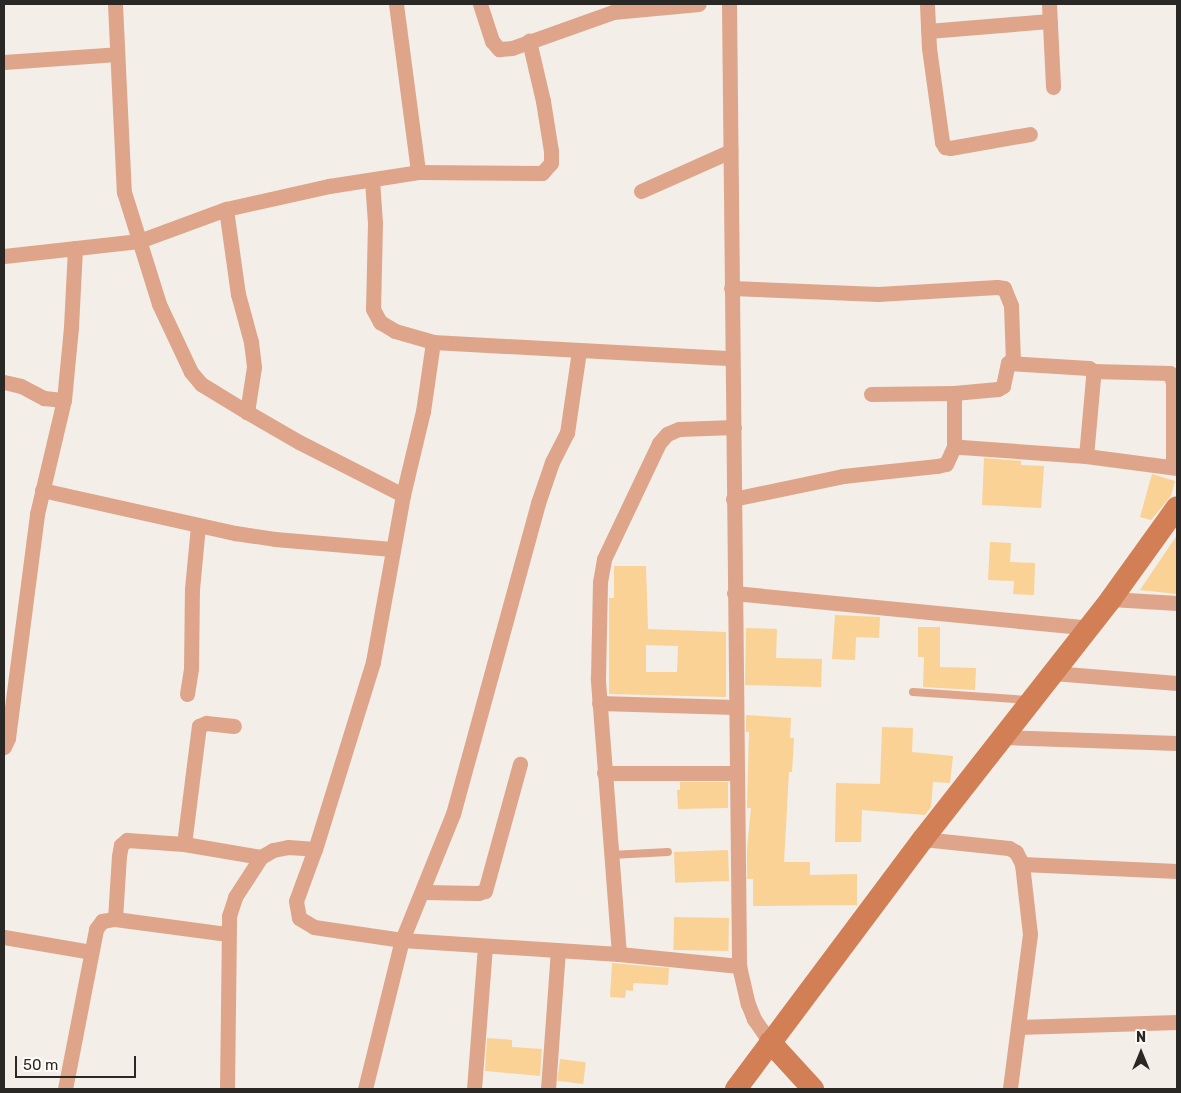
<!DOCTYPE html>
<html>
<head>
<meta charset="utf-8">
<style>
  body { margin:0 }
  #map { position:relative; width:1181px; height:1093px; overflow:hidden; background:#f3eee7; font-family:Rubik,sans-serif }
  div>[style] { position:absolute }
  .building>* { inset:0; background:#fad295; transform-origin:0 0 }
  .lane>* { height:8px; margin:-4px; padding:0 4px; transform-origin:4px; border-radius:4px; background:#dea58a }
  .street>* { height:15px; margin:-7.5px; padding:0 7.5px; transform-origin:7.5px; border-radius:7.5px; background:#dea58a }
  .secondary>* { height:22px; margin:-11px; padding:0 11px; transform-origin:11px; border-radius:11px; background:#d27f56 }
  span { translate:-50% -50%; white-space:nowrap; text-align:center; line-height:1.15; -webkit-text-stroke:4.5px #fffbf6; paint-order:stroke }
  .frame { position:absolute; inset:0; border:5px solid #2a2825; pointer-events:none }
  .north { position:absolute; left:1116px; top:1028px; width:50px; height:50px; -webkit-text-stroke:4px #fffbf6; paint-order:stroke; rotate:0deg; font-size:14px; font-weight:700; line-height:20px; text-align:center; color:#2a2825 }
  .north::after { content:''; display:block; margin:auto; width:18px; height:22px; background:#2a2825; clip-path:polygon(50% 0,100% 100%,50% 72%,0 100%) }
  .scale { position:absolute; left:15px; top:1056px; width:121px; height:22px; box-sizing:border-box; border:2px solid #2a2825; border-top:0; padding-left:6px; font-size:15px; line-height:18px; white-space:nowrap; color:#2a2825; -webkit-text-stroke:4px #fffbf6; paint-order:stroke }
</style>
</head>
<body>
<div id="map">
  <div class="building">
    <i style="clip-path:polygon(984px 458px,1021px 461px,1021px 465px,1044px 466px,1041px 508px,982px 505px)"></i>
    <i style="clip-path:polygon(1152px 474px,1175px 481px,1171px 496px,1151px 520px,1140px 517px)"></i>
    <i style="clip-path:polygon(1177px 535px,1177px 594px,1140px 590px,1165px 553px)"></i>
    <i style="clip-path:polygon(990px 542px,1011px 543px,1010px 562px,1035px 563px,1034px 595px,1013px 594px,1014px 581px,988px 580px)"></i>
    <i style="clip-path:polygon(evenodd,614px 566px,646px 566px,648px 629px,726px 632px,726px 697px,609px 694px,609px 598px,614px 598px,614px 566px,646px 645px,678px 646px,677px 672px,646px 672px,646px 645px)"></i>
    <i style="clip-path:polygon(835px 615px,880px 617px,879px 638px,856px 637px,855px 660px,832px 659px)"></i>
    <i style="clip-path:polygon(918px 627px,940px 627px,940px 667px,976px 668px,975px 690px,923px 687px,924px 657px,918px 657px)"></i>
    <i style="clip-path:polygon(746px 628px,777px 629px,776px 658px,822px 659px,821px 687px,745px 685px)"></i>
    <i style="clip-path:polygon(746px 715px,791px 718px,790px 738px,794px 738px,792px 772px,789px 772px,784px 862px,810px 862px,810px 875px,857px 874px,857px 905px,753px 906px,753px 879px,747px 879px,747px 849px,751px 808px,747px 808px,749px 732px,746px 732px)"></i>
    <i style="clip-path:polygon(882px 727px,913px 728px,912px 752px,953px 756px,950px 783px,933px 782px,931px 807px,925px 815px,862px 810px,861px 842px,835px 842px,836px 783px,880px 784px)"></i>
    <i style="clip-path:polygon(680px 782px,728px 782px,728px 808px,678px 809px,677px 790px,680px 790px)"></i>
    <i style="left:728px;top:850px;width:31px;height:54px;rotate:88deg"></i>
    <i style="left:674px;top:917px;width:55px;height:33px;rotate:1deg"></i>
    <i style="clip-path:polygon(612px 963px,669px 968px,668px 985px,633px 983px,633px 991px,626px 990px,625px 998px,610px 997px)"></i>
    <i style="clip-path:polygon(487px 1038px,512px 1040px,512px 1047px,542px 1049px,540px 1076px,485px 1071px)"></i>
    <i style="left:560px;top:1059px;width:26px;height:22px;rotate:7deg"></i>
  </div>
  <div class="lane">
    <i style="left:913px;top:692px;width:115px;rotate:4deg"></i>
    <i style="left:611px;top:855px;width:57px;rotate:-3deg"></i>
  </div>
  <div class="street">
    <i style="left:115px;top:4px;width:188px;rotate:87.3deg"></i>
    <i style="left:124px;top:192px;width:117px;rotate:72.6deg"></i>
    <i style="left:159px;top:304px;width:75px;rotate:64.8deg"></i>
    <i style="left:191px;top:372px;width:16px;rotate:50deg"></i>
    <i style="left:201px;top:384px;width:54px;rotate:31.3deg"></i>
    <i style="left:247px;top:412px;width:60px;rotate:30deg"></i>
    <i style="left:299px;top:442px;width:117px;rotate:27deg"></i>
    <i style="left:396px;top:4px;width:169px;rotate:82.5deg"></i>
    <i style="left:480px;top:4px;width:39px;rotate:72deg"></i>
    <i style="left:492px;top:41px;width:11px;rotate:49deg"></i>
    <i style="left:499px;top:49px;width:13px;rotate:-4deg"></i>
    <i style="left:512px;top:48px;width:107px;rotate:-19.6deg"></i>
    <i style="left:613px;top:12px;width:86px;rotate:-5.3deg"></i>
    <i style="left:729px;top:4px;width:962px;rotate:89.4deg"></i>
    <i style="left:739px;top:966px;width:39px;rotate:77deg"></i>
    <i style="left:748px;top:1004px;width:16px;rotate:68deg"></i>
    <i style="left:754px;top:1019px;width:28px;rotate:55deg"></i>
    <i style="left:927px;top:4px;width:44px;rotate:87.4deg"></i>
    <i style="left:929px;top:48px;width:95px;rotate:82.1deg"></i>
    <i style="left:942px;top:142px;width:6px;rotate:59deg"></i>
    <i style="left:945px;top:147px;width:5px;rotate:11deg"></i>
    <i style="left:950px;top:148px;width:81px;rotate:-9.9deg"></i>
    <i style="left:1049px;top:4px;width:83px;rotate:87.2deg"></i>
    <i style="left:928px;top:31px;width:122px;rotate:-4.7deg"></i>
    <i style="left:4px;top:62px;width:113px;rotate:-4deg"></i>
    <i style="left:372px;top:180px;width:43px;rotate:86deg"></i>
    <i style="left:375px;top:223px;width:86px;rotate:91.3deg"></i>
    <i style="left:373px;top:309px;width:15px;rotate:62deg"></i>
    <i style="left:380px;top:322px;width:17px;rotate:31deg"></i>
    <i style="left:395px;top:331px;width:40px;rotate:16deg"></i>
    <i style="left:433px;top:342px;width:299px;rotate:3.1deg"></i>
    <i style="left:641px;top:191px;width:98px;rotate:-24deg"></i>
    <i style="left:226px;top:209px;width:86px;rotate:82deg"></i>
    <i style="left:238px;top:294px;width:50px;rotate:74.8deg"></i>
    <i style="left:251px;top:342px;width:25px;rotate:83deg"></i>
    <i style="left:254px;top:367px;width:46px;rotate:98.8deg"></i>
    <i style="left:4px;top:256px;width:136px;rotate:-6.3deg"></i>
    <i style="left:139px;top:241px;width:93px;rotate:-20.2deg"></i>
    <i style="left:226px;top:209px;width:106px;rotate:-12.6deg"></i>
    <i style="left:329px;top:186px;width:90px;rotate:-8.9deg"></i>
    <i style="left:418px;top:172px;width:124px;rotate:0.5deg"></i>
    <i style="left:542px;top:173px;width:13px;rotate:-48deg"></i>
    <i style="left:551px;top:163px;width:12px;rotate:-90deg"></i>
    <i style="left:551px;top:151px;width:51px;rotate:-99.1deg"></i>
    <i style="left:543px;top:101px;width:62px;rotate:-103.1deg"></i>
    <i style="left:731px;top:288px;width:147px;rotate:2.3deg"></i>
    <i style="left:878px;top:294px;width:119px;rotate:-3.4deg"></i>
    <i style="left:997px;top:287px;width:7px;rotate:8deg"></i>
    <i style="left:1004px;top:288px;width:18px;rotate:68deg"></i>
    <i style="left:1011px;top:305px;width:58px;rotate:88deg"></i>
    <i style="left:433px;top:342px;width:70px;rotate:98.2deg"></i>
    <i style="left:423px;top:411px;width:86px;rotate:103.4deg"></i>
    <i style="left:403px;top:495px;width:170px;rotate:100.2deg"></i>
    <i style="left:373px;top:662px;width:196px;rotate:107.2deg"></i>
    <i style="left:315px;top:849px;width:55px;rotate:110.1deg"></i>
    <i style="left:296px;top:901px;width:17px;rotate:80deg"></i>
    <i style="left:299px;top:918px;width:17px;rotate:31deg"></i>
    <i style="left:314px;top:927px;width:89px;rotate:8.4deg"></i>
    <i style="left:402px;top:940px;width:217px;rotate:3.7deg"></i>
    <i style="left:619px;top:954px;width:121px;rotate:5.7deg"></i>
    <i style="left:1093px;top:371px;width:77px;rotate:1.5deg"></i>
    <i style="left:1170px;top:373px;width:10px;rotate:73deg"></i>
    <i style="left:1173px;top:383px;width:84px;rotate:90deg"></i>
    <i style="left:4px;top:382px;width:17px;rotate:13deg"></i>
    <i style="left:21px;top:386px;width:26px;rotate:28deg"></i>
    <i style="left:44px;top:398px;width:20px;rotate:6deg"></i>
    <i style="left:871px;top:394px;width:83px;rotate:-0.7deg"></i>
    <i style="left:954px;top:393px;width:44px;rotate:-5.2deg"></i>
    <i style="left:998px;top:389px;width:6px;rotate:-31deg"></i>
    <i style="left:1003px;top:386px;width:24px;rotate:-78deg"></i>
    <i style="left:1008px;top:363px;width:81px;rotate:3.5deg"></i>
    <i style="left:1089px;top:368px;width:5px;rotate:37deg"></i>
    <i style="left:1093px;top:371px;width:7px;rotate:90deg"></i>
    <i style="left:1093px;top:378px;width:78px;rotate:95.1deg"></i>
    <i style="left:954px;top:447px;width:54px;rotate:-90deg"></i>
    <i style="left:42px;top:490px;width:198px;rotate:12.6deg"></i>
    <i style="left:235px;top:533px;width:40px;rotate:8.5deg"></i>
    <i style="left:275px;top:539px;width:117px;rotate:4.9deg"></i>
    <i style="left:733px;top:499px;width:112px;rotate:-11.8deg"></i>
    <i style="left:843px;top:476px;width:95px;rotate:-6.1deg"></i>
    <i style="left:937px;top:466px;width:9px;rotate:-13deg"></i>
    <i style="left:946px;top:464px;width:19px;rotate:-65deg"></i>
    <i style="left:954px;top:447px;width:7px"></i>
    <i style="left:961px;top:447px;width:125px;rotate:4.1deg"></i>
    <i style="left:1086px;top:456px;width:92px;rotate:7.5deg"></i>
    <i style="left:734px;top:593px;width:357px;rotate:5.6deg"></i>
    <i style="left:1111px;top:599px;width:66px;rotate:3.5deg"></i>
    <i style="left:1053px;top:673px;width:124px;rotate:4.6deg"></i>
    <i style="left:187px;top:694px;width:26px;rotate:-81deg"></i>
    <i style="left:191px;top:668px;width:79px;rotate:-89.3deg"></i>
    <i style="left:192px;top:589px;width:64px;rotate:-84.6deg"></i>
    <i style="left:599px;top:703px;width:136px;rotate:1.7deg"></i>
    <i style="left:1004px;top:737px;width:173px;rotate:2deg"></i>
    <i style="left:4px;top:747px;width:10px;rotate:-66deg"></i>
    <i style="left:8px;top:738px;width:226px;rotate:-82.6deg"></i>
    <i style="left:37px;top:514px;width:117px;rotate:-76.7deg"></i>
    <i style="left:64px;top:400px;width:73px;rotate:-84.5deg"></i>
    <i style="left:71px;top:327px;width:79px;rotate:-87.1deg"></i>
    <i style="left:604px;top:773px;width:133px"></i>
    <i style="left:923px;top:839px;width:86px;rotate:6deg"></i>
    <i style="left:1009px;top:848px;width:8px;rotate:30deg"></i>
    <i style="left:1016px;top:852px;width:13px;rotate:63deg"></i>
    <i style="left:1022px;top:864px;width:70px;rotate:83.5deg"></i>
    <i style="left:1030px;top:934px;width:156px;rotate:97.4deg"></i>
    <i style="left:184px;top:844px;width:119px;rotate:-82.8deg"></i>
    <i style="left:199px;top:726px;width:8px;rotate:-23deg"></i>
    <i style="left:206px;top:723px;width:28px;rotate:6deg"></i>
    <i style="left:1022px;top:864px;width:155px;rotate:2.6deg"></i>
    <i style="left:424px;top:892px;width:54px;rotate:1.1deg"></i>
    <i style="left:478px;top:893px;width:7px;rotate:-16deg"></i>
    <i style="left:485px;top:891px;width:132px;rotate:-74.6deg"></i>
    <i style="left:115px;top:919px;width:63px;rotate:-86.4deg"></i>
    <i style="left:119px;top:856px;width:11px;rotate:-80deg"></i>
    <i style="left:121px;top:845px;width:8px;rotate:-40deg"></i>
    <i style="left:127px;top:840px;width:57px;rotate:4deg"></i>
    <i style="left:184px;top:844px;width:78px;rotate:9.6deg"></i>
    <i style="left:4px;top:937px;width:88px;rotate:9.8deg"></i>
    <i style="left:619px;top:954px;width:277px;rotate:-94.4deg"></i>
    <i style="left:598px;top:678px;width:96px;rotate:-88.8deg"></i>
    <i style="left:600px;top:582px;width:23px;rotate:-80deg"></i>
    <i style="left:604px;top:559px;width:128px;rotate:-64.6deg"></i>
    <i style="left:659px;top:443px;width:12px;rotate:-48deg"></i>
    <i style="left:667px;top:434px;width:13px;rotate:-23deg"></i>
    <i style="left:679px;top:429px;width:55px;rotate:-2.1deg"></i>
    <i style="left:1018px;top:1027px;width:159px;rotate:-1.8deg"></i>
    <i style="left:65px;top:1089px;width:163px;rotate:-79deg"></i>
    <i style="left:96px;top:929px;width:10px;rotate:-53deg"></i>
    <i style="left:102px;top:921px;width:13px;rotate:-9deg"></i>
    <i style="left:115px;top:919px;width:114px;rotate:7.6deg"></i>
    <i style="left:227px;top:1089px;width:173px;rotate:-89.3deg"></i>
    <i style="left:229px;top:916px;width:20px;rotate:-72deg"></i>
    <i style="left:235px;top:897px;width:48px;rotate:-57deg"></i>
    <i style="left:261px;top:857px;width:14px;rotate:-30deg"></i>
    <i style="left:273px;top:850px;width:15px;rotate:-11deg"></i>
    <i style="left:288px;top:847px;width:27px;rotate:4deg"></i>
    <i style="left:365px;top:1089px;width:154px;rotate:-76.1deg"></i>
    <i style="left:402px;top:940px;width:136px;rotate:-68deg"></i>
    <i style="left:453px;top:814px;width:322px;rotate:-74.7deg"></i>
    <i style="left:538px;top:503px;width:43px;rotate:-71.1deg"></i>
    <i style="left:552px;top:462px;width:33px;rotate:-63deg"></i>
    <i style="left:567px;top:433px;width:83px;rotate:-81.7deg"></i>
    <i style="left:474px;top:1089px;width:143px;rotate:-85.6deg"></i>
    <i style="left:548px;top:1089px;width:139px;rotate:-85.9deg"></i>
  </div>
  <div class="secondary">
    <i style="left:770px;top:1042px;width:64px;rotate:47.5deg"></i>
    <i style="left:736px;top:1089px;width:312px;rotate:-53.2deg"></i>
    <i style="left:923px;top:839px;width:305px;rotate:-51.9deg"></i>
    <i style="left:1111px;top:599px;width:113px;rotate:-54.3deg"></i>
  </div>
  <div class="frame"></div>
  <div class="north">N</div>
  <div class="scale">50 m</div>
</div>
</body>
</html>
